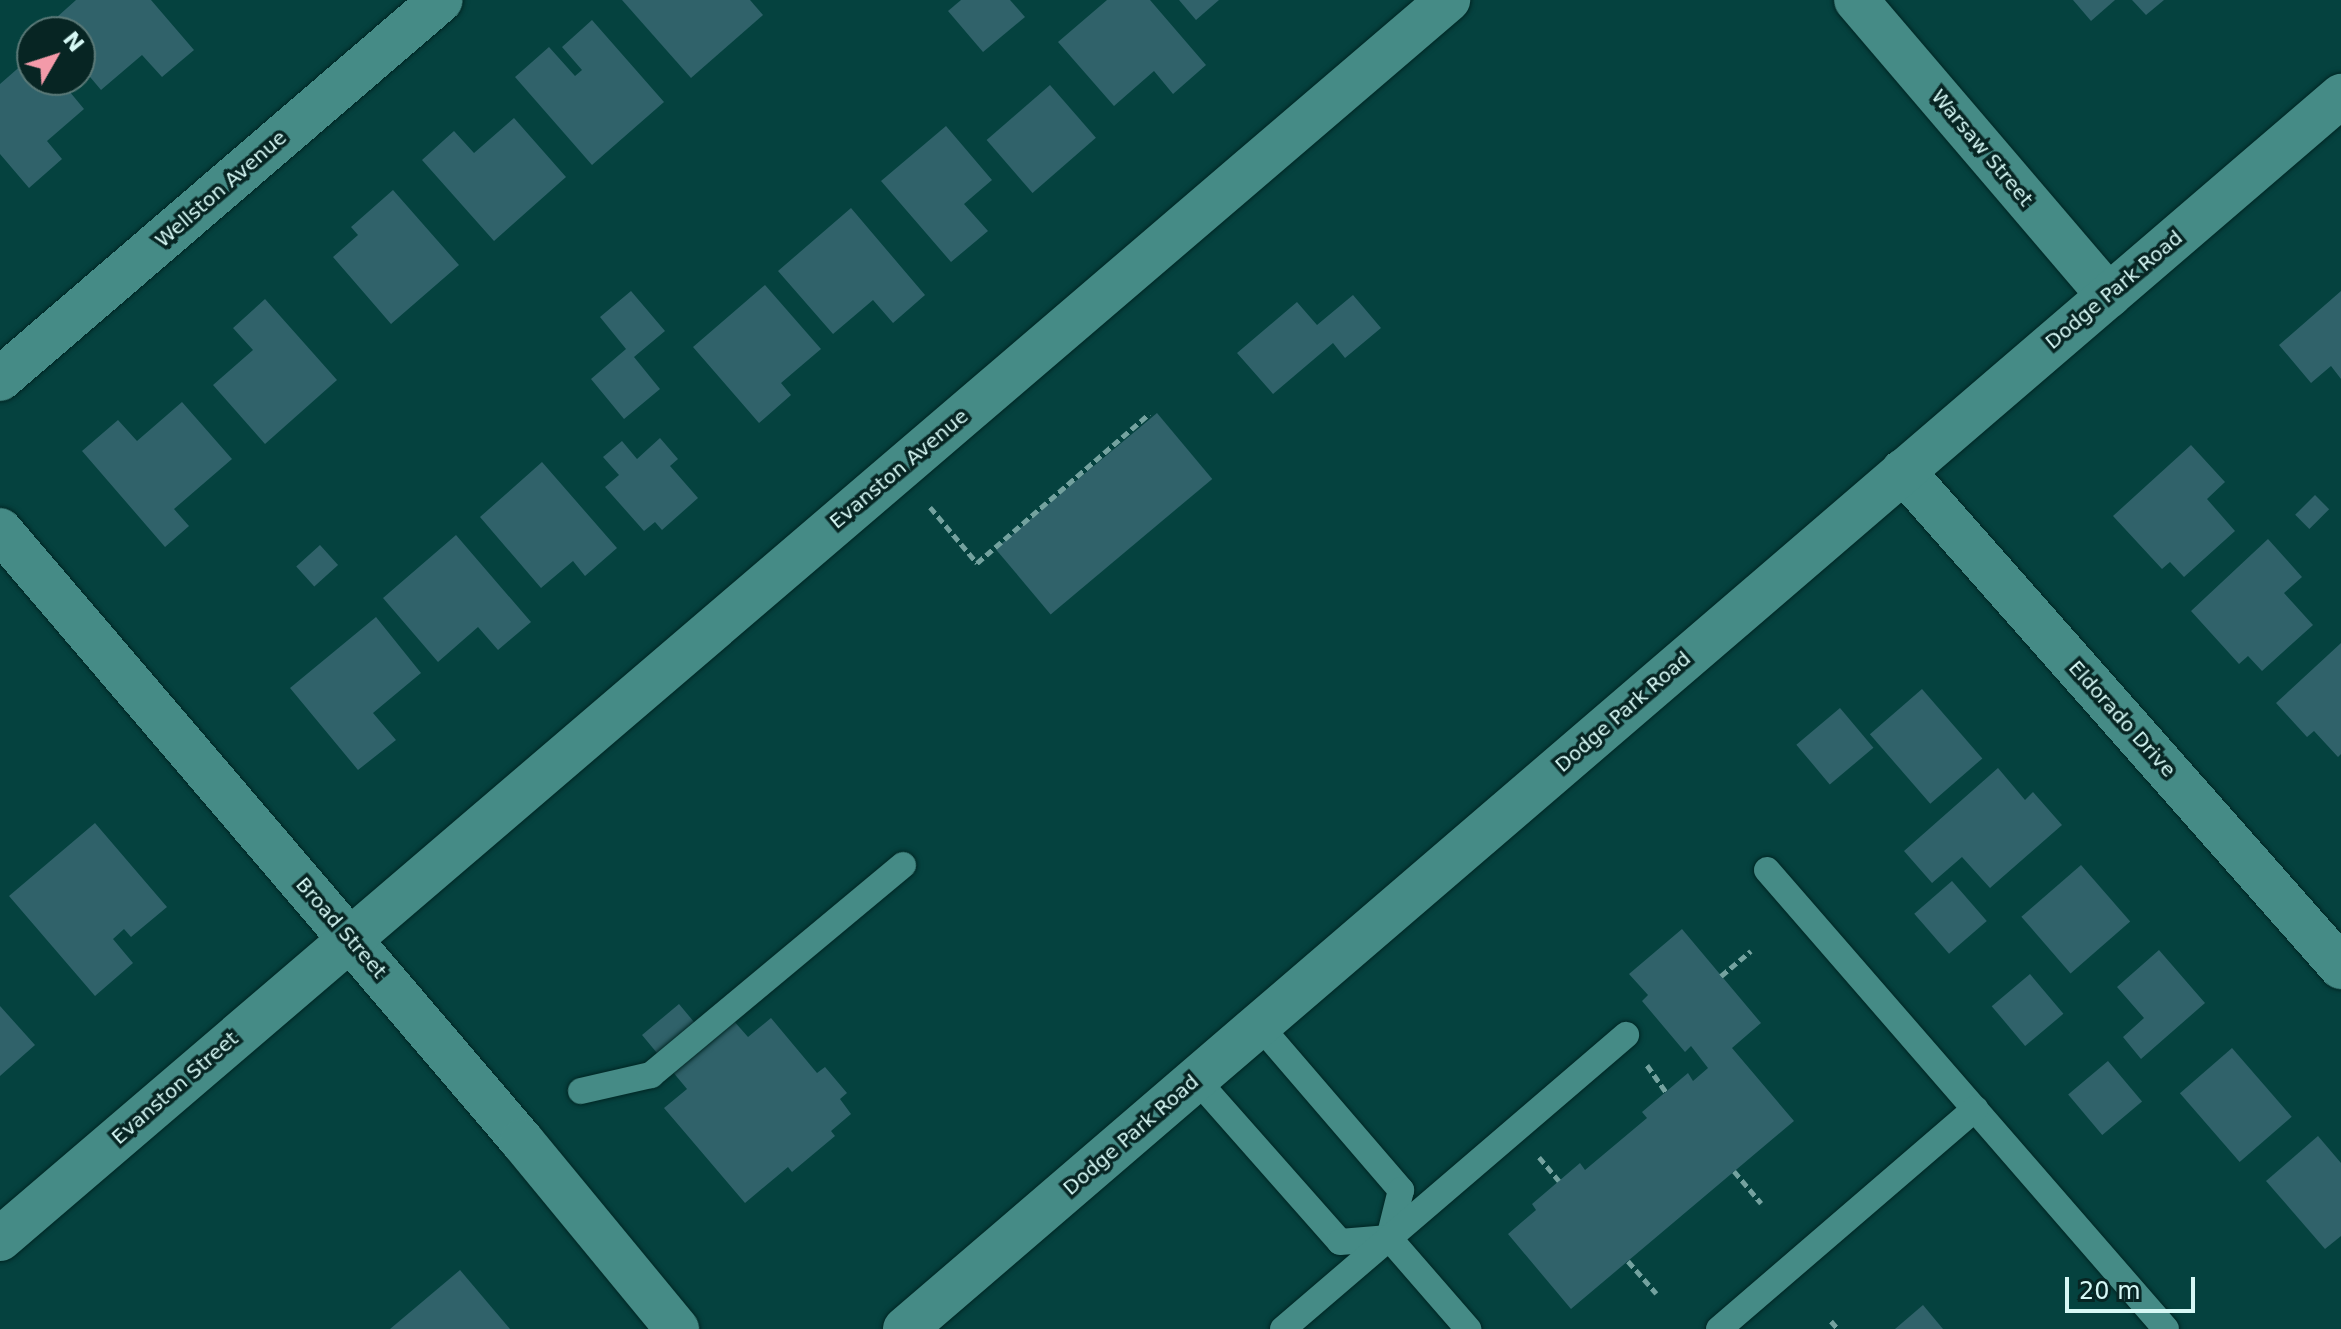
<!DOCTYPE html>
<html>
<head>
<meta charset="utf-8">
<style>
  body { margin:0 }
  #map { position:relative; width:2341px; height:1329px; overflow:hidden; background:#05423f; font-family:"DejaVu Sans",sans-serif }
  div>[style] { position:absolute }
  .building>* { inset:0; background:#30626a; transform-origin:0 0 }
  .path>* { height:5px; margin-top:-2.5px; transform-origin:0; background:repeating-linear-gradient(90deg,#74a29f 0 8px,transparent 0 12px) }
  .roads { filter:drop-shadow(0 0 2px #002624) drop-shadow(0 0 2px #002624) }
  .service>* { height:26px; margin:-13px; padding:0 13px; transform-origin:13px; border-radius:13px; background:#458b86 }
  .minor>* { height:44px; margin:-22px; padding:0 22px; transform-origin:22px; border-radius:22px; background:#458b86 }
  .tertiary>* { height:44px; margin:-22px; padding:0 22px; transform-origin:22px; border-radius:22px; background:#458b86 }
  span { translate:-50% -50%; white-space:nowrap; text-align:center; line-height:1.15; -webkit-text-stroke:7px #072523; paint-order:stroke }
  .street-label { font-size:20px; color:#d6f8f5 }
  .north { position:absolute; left:16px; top:16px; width:80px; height:80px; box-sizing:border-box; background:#072523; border:2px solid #5a7977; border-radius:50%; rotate:51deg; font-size:22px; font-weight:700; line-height:32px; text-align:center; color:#d6f8f5 }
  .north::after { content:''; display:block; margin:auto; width:28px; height:36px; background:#f39aa9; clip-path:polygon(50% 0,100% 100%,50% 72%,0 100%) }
  .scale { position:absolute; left:2065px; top:1277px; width:130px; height:36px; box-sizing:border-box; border:4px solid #d6f8f5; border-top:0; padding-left:10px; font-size:24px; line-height:28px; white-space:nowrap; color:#d6f8f5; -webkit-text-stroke:6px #072523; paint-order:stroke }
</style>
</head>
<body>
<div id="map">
  <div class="building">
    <i style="clip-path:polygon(76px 0,151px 0,194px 50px,162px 77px,142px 55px,101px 90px,80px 65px,80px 32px,52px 32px,47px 26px)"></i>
    <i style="clip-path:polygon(622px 0,750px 0,763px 15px,691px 78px)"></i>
    <i style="clip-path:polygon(961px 0,1010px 0,1025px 17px,983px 52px,948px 11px)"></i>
    <i style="clip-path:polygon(1107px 0,1150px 0,1206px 65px,1173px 94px,1154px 71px,1114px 106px,1058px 42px)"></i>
    <i style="clip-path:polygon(1179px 0,1219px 0,1196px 20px)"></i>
    <i style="clip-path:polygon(2073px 0,2115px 0,2091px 21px)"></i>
    <i style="clip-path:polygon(2132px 0,2164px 0,2146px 15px)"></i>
    <i style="clip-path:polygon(592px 20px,664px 102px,592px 165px,515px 77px,549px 47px,575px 76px,582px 70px,562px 47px)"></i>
    <i style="clip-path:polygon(32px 56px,32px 80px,60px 80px,84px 109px,47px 141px,62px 159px,29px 188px,0 154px,0 84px)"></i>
    <i style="left:1050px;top:85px;width:70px;height:84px;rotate:49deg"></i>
    <i style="clip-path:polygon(514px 118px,566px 177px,494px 241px,422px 160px,454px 131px,474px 153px)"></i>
    <i style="clip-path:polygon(946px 126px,992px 180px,964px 204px,988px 231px,951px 262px,881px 181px)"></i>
    <i style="clip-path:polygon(393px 190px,459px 265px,391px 324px,333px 257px,358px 235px,351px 227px)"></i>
    <i style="clip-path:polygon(851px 208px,925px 295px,893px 323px,873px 300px,833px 334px,778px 271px)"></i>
    <i style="clip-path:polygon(765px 285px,821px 349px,781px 383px,791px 395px,759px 423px,693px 347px)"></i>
    <i style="clip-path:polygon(631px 291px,665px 331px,634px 357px,660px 389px,624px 419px,591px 379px,626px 349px,600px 317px)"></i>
    <i style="clip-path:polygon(2341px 291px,2341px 379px,2331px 366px,2311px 383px,2279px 345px)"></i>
    <i style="clip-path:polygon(1353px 295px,1381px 328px,1345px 358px,1333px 343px,1273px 394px,1237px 353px,1297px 302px,1317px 325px)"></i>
    <i style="clip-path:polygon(265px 299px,337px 380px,265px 444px,213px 385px,253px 350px,233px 328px)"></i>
    <i style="clip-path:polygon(182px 402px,232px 459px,174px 509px,189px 526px,165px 547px,82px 451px,118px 420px,137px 441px)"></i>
    <i style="left:1157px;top:413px;width:86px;height:211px;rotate:50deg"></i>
    <i style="clip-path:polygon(660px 438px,678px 459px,670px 466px,698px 498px,662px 530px,655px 522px,644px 531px,605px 487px,619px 475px,603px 457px,622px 441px,637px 459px)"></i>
    <i style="clip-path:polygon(2191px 445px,2225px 482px,2207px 499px,2235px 531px,2184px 577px,2170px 562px,2162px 569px,2113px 516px)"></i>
    <i style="clip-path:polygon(542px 462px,617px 548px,585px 576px,573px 561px,541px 588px,480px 517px)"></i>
    <i style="left:2315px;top:495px;width:20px;height:28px;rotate:45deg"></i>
    <i style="clip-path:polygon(456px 535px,531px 622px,498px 650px,478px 627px,438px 662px,383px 598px)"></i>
    <i style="clip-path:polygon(2268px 539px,2302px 577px,2284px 593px,2313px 625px,2262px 671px,2248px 656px,2239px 664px,2191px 611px)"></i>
    <i style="left:320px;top:545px;width:27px;height:32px;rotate:48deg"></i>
    <i style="clip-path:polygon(376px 617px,421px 673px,373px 713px,396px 740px,358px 770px,290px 688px)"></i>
    <i style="clip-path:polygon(2341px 643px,2341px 754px,2338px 757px,2314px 731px,2307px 737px,2276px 703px)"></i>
    <i style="left:1922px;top:689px;width:92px;height:69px;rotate:49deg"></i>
    <i style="left:1840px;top:708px;width:52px;height:57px;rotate:50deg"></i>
    <i style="clip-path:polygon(1998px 768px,2025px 800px,2033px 792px,2062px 825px,1990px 888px,1962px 857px,1932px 883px,1904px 851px)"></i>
    <i style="clip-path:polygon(95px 823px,167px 907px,131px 937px,124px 929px,113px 939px,133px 963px,95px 996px,9px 896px)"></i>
    <i style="left:2081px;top:865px;width:75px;height:79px;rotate:49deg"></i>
    <i style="left:1952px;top:881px;width:53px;height:50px;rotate:49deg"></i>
    <i style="clip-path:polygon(1682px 929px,1761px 1023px,1732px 1048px,1794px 1121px,1571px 1309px,1508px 1234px,1536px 1210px,1532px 1204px,1580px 1163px,1585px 1170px,1647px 1118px,1642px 1112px,1688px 1073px,1693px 1081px,1708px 1068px,1691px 1046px,1685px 1052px,1642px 1001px,1648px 995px,1629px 974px)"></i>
    <i style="clip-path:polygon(2159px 950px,2205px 1003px,2141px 1059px,2123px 1037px,2144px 1018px,2117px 987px)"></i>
    <i style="left:2030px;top:974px;width:52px;height:50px;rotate:50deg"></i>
    <i style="clip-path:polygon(679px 1004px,709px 1040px,733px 1020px,748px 1037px,771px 1018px,817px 1073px,825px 1067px,847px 1093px,840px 1099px,851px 1114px,831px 1131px,835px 1136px,792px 1172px,788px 1167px,745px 1203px,664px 1108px,687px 1089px,642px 1035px)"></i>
    <i style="clip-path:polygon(0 1006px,35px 1045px,0 1076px)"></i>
    <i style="left:2232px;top:1048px;width:91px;height:69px;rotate:49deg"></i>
    <i style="left:2108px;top:1061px;width:53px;height:52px;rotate:50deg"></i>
    <i style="clip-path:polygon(2318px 1136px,2341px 1163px,2341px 1236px,2325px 1249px,2266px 1181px)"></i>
    <i style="clip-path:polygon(460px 1270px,510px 1329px,390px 1329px)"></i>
    <i style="clip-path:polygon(1923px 1305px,1943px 1329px,1895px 1329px)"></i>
  </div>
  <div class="path">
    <i style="left:930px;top:507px;width:73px;rotate:50deg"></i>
    <i style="left:977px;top:563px;width:228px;rotate:-40.9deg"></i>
    <i style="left:1721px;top:976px;width:39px;rotate:-40deg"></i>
    <i style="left:1647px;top:1065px;width:33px;rotate:55deg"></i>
    <i style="left:1539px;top:1157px;width:31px;rotate:50deg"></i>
    <i style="left:1734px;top:1171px;width:42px;rotate:49.8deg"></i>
    <i style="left:1628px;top:1261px;width:43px;rotate:48.8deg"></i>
    <i style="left:1831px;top:1321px;width:11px;rotate:49deg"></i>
  </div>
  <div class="roads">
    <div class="service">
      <i style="left:1767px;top:870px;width:608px;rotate:49deg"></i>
      <i style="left:1259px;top:1025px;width:218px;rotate:49.3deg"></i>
      <i style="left:1401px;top:1190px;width:49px;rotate:104deg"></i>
      <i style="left:1196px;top:1079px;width:217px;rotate:48.5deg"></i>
      <i style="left:1340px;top:1242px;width:49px;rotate:-4.7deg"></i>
      <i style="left:581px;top:1091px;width:72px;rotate:-12.9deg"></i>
      <i style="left:651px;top:1075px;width:328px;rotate:-39.8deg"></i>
      <i style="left:1389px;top:1238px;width:121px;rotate:49deg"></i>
      <i style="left:1283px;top:1329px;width:452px;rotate:-40.6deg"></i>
      <i style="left:1719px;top:1329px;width:338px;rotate:-40.7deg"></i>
    </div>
    <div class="minor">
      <i style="left:1856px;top:0;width:389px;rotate:49.5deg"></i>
      <i style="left:0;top:379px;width:581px;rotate:-40.68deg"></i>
      <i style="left:1903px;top:471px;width:662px;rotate:48.55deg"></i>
      <i style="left:0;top:530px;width:804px;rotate:49.49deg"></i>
      <i style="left:522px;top:1141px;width:244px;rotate:50.5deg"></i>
      <i style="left:0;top:1239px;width:1906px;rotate:-40.55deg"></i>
    </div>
    <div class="tertiary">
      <i style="left:905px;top:1329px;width:1893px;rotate:-40.65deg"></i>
    </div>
  </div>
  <div class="street-label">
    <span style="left:1982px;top:148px;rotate:50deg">Warsaw Street</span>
    <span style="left:221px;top:189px;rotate:-41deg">Wellston Avenue</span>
    <span style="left:2114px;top:290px;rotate:-40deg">Dodge Park Road</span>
    <span style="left:899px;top:469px;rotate:-40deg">Evanston Avenue</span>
    <span style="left:1623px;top:712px;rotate:-41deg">Dodge Park Road</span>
    <span style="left:2122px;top:719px;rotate:48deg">Eldorado Drive</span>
    <span style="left:341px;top:928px;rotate:49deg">Broad Street</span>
    <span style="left:175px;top:1088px;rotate:-41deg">Evanston Street</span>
    <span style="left:1131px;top:1135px;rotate:-41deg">Dodge Park Road</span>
  </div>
  <div class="north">N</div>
  <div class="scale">20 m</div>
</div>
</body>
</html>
